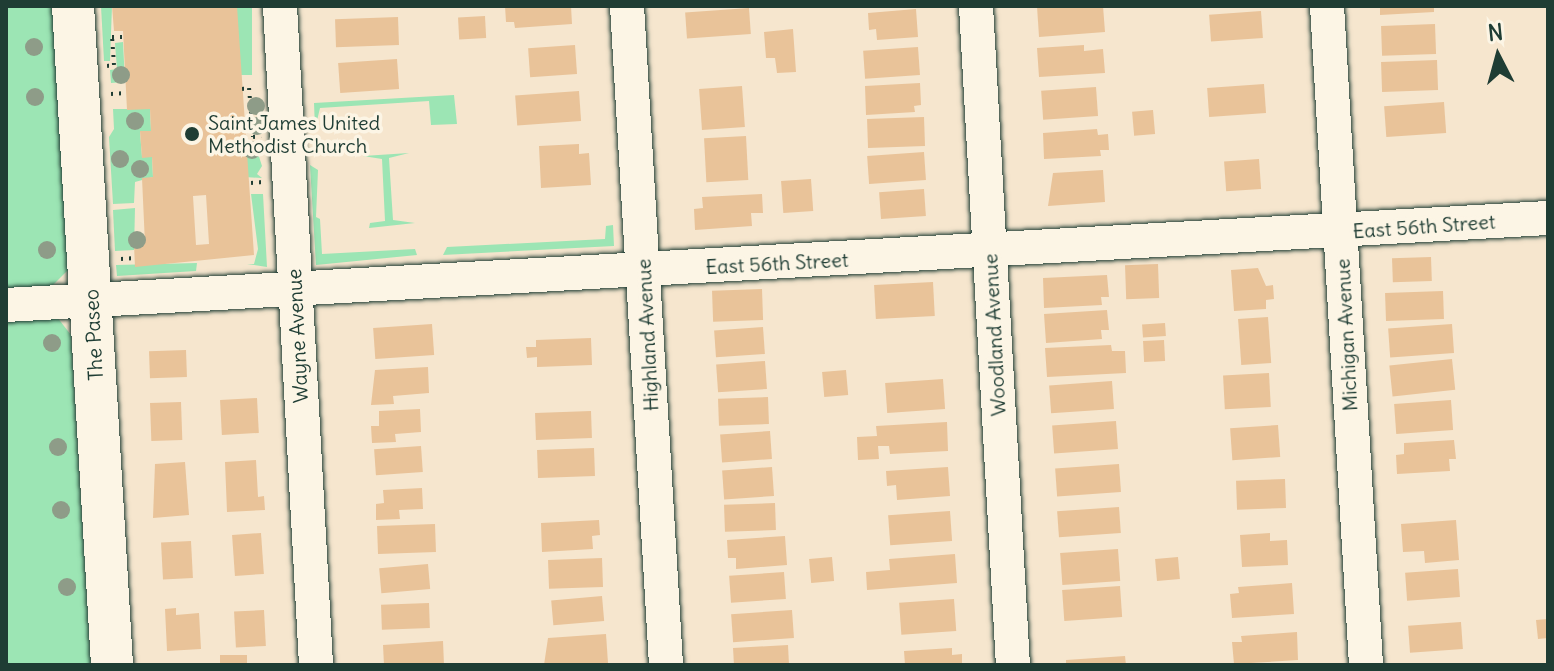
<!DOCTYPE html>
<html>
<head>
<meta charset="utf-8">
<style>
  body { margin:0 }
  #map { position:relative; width:1554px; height:671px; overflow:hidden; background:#f6e6ce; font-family:Delius,sans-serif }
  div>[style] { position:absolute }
  .green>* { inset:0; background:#9ce5b4; transform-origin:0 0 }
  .building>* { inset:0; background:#e9c399; transform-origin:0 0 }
  .path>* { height:4px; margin-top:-2px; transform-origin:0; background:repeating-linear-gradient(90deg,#1f3d34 0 2px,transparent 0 8px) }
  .roads { filter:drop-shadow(0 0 2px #1f3d34) drop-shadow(0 0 2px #1f3d34) }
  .minor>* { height:34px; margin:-17px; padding:0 17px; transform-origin:17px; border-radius:17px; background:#fcf5e5 }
  .major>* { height:42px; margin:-21px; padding:0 21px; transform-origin:21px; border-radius:21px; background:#fcf5e5 }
  .trees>* { width:18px; height:18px; margin:-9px; border-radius:50%; background:#8e9c88 }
  .dots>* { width:22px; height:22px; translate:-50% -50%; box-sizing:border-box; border:4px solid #fcf5e5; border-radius:50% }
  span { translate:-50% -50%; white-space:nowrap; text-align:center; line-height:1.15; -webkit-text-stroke:7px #fcf5e5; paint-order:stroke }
  .poi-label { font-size:20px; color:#1f3d34 }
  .left { translate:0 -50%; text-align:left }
  .street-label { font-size:20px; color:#1f3d34 }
  .frame { position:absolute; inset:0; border:8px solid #1f3d34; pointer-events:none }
  .north { position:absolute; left:1458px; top:16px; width:80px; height:80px; -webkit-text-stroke:6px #fcf5e5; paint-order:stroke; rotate:354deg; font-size:22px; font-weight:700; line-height:32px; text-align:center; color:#1f3d34 }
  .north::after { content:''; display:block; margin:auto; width:28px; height:36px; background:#1f3d34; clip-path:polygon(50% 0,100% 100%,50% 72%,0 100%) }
</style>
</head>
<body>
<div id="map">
  <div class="green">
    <i style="clip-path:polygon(6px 6px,53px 6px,69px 269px,51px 287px,6px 290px)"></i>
    <i style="clip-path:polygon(101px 6px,112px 6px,110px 61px,104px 61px)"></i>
    <i style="left:237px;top:6px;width:15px;height:69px"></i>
    <i style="clip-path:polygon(123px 42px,125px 82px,111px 83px,110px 70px,117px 69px,115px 43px)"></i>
    <i style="clip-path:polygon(454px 95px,457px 124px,431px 125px,429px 101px,320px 108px,315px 129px,314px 103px)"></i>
    <i style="clip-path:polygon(113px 109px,150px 109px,151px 131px,140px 132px,142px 157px,152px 157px,153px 177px,135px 182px,134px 203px,113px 204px,109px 137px,114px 129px)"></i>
    <i style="clip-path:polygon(242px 137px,255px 144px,262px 166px,257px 174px,262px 178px,245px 177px)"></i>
    <i style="clip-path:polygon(409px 153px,389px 158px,393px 220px,415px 223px,369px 228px,370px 223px,385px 221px,382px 159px,363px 156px)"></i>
    <i style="clip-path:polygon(310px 165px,318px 170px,316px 217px,320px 219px,322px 254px,415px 249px,417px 255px,316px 265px)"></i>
    <i style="clip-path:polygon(251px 194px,263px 194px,267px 267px,247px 264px,254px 264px,258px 249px)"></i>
    <i style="clip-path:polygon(135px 208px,134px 250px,115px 251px,113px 210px)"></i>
    <i style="clip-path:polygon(613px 225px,614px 246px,443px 255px,447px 247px,605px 239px,606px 226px)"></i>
    <i style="clip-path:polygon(197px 263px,196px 271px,117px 276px,116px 265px)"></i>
    <i style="clip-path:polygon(57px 317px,71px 335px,91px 665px,6px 665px,6px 321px)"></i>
  </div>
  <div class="building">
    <i style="clip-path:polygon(evenodd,112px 6px,237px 6px,254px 255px,135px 267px,134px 245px,145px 244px,142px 178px,153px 177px,152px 157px,142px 158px,140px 131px,151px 131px,150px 109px,127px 110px,123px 31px,114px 31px,112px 6px,206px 195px,209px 244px,196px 245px,193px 196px,206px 195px)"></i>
    <i style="clip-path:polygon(505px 6px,571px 6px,572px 24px,515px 28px,514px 22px,506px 22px)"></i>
    <i style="clip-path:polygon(1037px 6px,1103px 6px,1105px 32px,1039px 37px)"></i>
    <i style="clip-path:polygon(1380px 6px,1434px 6px,1434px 12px,1380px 15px)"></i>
    <i style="left:749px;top:8px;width:26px;height:64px;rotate:86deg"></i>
    <i style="clip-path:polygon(916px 9px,918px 37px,877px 40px,876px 29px,869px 30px,868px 13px)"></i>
    <i style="left:1261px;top:11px;width:27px;height:52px;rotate:86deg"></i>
    <i style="left:485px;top:16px;width:22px;height:27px;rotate:87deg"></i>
    <i style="left:398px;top:17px;width:28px;height:63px;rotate:88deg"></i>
    <i style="left:1435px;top:24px;width:30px;height:54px;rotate:88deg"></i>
    <i style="clip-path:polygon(793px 29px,796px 72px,777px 73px,775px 58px,766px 58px,764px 32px)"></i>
    <i style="left:575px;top:45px;width:29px;height:47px;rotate:86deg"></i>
    <i style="clip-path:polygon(1084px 45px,1084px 51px,1103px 49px,1105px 73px,1039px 77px,1037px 48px)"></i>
    <i style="left:918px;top:47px;width:28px;height:55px;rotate:86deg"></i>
    <i style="left:397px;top:59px;width:30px;height:59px;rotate:86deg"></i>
    <i style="left:1437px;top:60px;width:30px;height:56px;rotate:88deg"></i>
    <i style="clip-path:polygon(920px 83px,921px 105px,914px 106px,915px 112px,866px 115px,865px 86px)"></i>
    <i style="left:1264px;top:84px;width:29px;height:57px;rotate:86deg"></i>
    <i style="left:742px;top:86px;width:41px;height:43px;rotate:86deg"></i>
    <i style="left:1096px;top:87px;width:29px;height:55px;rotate:86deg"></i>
    <i style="left:579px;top:91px;width:30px;height:64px;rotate:86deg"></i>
    <i style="left:1444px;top:102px;width:31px;height:60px;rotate:86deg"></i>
    <i style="left:1153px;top:110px;width:24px;height:21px;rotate:85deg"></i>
    <i style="left:924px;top:117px;width:29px;height:57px;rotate:88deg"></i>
    <i style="clip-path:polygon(1097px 129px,1098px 135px,1108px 134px,1109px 150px,1100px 150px,1101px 156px,1044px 159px,1043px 133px)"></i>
    <i style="left:746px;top:136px;width:44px;height:42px;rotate:87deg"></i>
    <i style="clip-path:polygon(579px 144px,579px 154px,589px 153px,591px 185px,541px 188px,539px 146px)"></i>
    <i style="left:924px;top:152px;width:28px;height:57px;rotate:86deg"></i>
    <i style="left:1259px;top:159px;width:30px;height:35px;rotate:86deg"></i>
    <i style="clip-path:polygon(1103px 170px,1105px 202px,1048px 206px,1053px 173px)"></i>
    <i style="left:811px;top:179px;width:32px;height:30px;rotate:86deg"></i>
    <i style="left:924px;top:189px;width:27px;height:45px;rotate:86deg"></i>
    <i style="clip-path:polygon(762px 194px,763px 213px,751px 213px,752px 226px,695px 230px,694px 209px,703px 208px,702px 197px)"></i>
    <i style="left:1431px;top:257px;width:24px;height:39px;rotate:88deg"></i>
    <i style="left:1158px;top:264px;width:34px;height:33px;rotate:88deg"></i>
    <i style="clip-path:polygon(1258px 268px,1266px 286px,1273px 285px,1274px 299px,1266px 300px,1266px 309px,1234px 311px,1231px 270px)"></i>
    <i style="clip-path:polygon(1107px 275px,1109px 297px,1101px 297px,1102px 305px,1044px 308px,1043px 278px)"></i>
    <i style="left:933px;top:282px;width:34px;height:59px;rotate:87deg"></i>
    <i style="left:762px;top:289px;width:31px;height:50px;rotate:88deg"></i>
    <i style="left:1443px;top:291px;width:28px;height:58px;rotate:88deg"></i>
    <i style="clip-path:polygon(1107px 310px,1109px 330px,1101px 330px,1102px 339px,1046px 343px,1044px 314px)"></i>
    <i style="left:1268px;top:317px;width:46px;height:30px;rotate:86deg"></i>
    <i style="left:1165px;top:323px;width:13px;height:23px;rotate:86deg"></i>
    <i style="left:432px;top:324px;width:31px;height:59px;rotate:86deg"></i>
    <i style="left:1452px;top:324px;width:29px;height:64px;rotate:86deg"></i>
    <i style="left:763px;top:327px;width:27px;height:49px;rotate:86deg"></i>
    <i style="clip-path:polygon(591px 338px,592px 365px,537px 367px,537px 357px,527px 358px,526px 347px,536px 347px,536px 340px)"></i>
    <i style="left:1164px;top:340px;width:21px;height:21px;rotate:87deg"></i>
    <i style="clip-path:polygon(1111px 345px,1112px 351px,1125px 351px,1126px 373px,1047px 377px,1045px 348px)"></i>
    <i style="left:186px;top:350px;width:27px;height:37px;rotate:88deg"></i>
    <i style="left:1452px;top:359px;width:31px;height:63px;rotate:84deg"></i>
    <i style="left:765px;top:361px;width:28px;height:49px;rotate:86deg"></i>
    <i style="clip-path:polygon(428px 367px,429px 393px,393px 396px,394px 404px,371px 405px,375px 370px)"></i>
    <i style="left:846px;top:370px;width:25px;height:24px;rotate:85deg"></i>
    <i style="left:1269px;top:373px;width:34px;height:46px;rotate:87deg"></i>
    <i style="left:943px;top:379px;width:30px;height:58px;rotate:86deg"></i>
    <i style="left:1112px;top:381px;width:28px;height:63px;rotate:86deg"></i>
    <i style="left:768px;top:397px;width:27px;height:50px;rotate:88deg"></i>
    <i style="left:257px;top:398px;width:35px;height:37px;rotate:87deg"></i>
    <i style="left:1451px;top:400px;width:30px;height:57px;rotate:86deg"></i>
    <i style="left:181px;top:402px;width:38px;height:31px;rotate:88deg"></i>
    <i style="clip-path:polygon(420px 409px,421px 432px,395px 434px,396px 442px,372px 443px,371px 426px,379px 426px,379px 411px)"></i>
    <i style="left:591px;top:411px;width:27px;height:56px;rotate:88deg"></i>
    <i style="left:1116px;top:421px;width:28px;height:64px;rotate:86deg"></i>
    <i style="clip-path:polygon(947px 422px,948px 451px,890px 454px,889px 446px,878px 446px,879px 459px,858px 460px,857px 437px,877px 436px,876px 426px)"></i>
    <i style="left:1278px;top:425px;width:32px;height:48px;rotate:86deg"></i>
    <i style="left:770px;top:431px;width:28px;height:50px;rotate:86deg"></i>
    <i style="clip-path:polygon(1454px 440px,1456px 459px,1449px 459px,1450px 471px,1397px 474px,1396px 455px,1404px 454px,1404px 443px)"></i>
    <i style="left:421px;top:446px;width:26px;height:47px;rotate:86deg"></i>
    <i style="left:594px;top:448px;width:28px;height:57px;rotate:88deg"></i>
    <i style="clip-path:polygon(256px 460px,258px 497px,264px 496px,265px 510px,227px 512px,225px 462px)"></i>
    <i style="clip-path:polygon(185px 462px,189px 515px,153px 518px,155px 464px)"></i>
    <i style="left:1119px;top:464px;width:28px;height:64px;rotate:86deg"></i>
    <i style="left:772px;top:467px;width:29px;height:50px;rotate:86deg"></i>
    <i style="clip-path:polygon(948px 467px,950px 496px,897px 500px,896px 485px,887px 486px,886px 471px)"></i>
    <i style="left:1285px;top:479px;width:29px;height:49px;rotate:88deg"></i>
    <i style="clip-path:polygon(422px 488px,423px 509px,399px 510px,400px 519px,376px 520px,376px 504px,384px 503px,383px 490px)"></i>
    <i style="left:775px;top:503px;width:27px;height:51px;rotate:88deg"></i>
    <i style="left:1119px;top:507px;width:26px;height:62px;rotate:86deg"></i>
    <i style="left:950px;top:511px;width:30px;height:62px;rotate:86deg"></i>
    <i style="clip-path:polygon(599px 520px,600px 535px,592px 536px,593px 549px,542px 552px,541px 523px)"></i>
    <i style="clip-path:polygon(1456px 520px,1459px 560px,1425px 563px,1424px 551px,1403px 552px,1401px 524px)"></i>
    <i style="left:435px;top:524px;width:28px;height:58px;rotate:88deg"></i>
    <i style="left:261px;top:533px;width:41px;height:29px;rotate:86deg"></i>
    <i style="clip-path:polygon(1270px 533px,1270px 541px,1287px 540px,1288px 565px,1242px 567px,1240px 535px)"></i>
    <i style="clip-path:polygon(785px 536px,787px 565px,736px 569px,736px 558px,728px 558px,727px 540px)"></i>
    <i style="left:191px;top:541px;width:37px;height:30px;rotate:87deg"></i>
    <i style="left:1118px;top:549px;width:32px;height:58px;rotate:86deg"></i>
    <i style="clip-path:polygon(955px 554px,957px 583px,867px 590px,866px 572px,890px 570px,889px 559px)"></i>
    <i style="left:832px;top:557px;width:24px;height:23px;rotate:85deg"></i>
    <i style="left:1178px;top:557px;width:22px;height:23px;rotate:85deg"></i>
    <i style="left:602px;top:558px;width:29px;height:54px;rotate:88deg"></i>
    <i style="left:428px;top:564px;width:25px;height:49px;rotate:85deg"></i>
    <i style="left:1458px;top:569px;width:28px;height:53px;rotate:86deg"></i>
    <i style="left:784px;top:572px;width:27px;height:55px;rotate:86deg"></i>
    <i style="clip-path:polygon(1292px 583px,1294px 614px,1232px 618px,1230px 594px,1239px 593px,1238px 587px)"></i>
    <i style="left:1120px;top:586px;width:31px;height:58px;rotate:86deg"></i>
    <i style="left:602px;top:596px;width:25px;height:51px;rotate:85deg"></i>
    <i style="left:954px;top:599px;width:32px;height:55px;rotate:86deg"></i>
    <i style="left:429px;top:603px;width:25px;height:48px;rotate:88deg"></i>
    <i style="clip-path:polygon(176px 608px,176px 615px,199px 613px,201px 649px,167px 651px,165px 609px)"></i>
    <i style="left:264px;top:610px;width:36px;height:30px;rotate:87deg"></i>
    <i style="left:792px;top:610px;width:28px;height:61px;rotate:86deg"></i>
    <i style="clip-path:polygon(1548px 619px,1548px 638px,1538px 639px,1536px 620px)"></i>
    <i style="left:1461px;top:622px;width:27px;height:53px;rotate:86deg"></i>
    <i style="clip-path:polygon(1297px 632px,1298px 660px,1234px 664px,1232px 642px,1242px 642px,1241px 636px)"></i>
    <i style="clip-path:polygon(606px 634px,608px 663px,544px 665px,548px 638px)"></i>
    <i style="clip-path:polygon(443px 641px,444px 665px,384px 665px,383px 645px)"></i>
    <i style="clip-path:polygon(788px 645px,789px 665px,734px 665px,733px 648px)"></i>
    <i style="clip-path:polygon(952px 648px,952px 655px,962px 654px,962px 665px,905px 665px,904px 651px)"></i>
    <i style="left:247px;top:655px;width:10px;height:27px;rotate:90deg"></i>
    <i style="clip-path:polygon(1125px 656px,1126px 665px,1066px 665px,1066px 660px)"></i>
  </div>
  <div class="path">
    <i style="left:107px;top:66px;width:7px;rotate:-8deg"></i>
    <i style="left:114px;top:65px;width:28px;rotate:-94deg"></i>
    <i style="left:112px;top:37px;width:11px"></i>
    <i style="left:242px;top:89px;width:7px;rotate:-8deg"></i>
    <i style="left:249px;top:88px;width:49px;rotate:85.3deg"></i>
    <i style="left:253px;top:137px;width:8px;rotate:-7deg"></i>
    <i style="left:111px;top:94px;width:15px;rotate:-4deg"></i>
    <i style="left:251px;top:183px;width:12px;rotate:-5deg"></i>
    <i style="left:121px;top:259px;width:14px;rotate:-4deg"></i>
  </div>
  <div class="roads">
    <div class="minor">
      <i style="left:280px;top:6px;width:660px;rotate:86.87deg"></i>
      <i style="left:627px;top:6px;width:660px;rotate:86.61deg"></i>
      <i style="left:976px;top:6px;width:660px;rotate:86.79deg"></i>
      <i style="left:1327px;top:6px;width:660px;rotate:86.61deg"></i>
      <i style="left:6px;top:305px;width:1544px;rotate:-3.23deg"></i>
    </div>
    <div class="major">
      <i style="left:73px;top:6px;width:660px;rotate:86.61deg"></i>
    </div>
  </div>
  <div class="trees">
    <i style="left:34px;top:47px"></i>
    <i style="left:121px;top:75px"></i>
    <i style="left:35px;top:97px"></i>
    <i style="left:256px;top:106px"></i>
    <i style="left:135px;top:121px"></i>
    <i style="left:257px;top:126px"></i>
    <i style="left:252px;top:150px"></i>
    <i style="left:120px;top:159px"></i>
    <i style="left:140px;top:169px"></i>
    <i style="left:137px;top:240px"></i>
    <i style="left:47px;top:250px"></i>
    <i style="left:52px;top:343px"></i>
    <i style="left:58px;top:447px"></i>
    <i style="left:61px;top:510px"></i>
    <i style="left:67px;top:587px"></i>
  </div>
  <div class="dots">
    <i style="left:192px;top:134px;background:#1f3d34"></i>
  </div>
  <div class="poi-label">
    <span class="left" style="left:208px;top:134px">Saint James United<br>Methodist Church</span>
  </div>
  <div class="street-label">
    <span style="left:1424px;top:226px;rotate:-4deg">East 56th Street</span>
    <span style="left:777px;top:263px;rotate:-3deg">East 56th Street</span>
    <span style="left:93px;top:335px;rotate:-93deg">The Paseo</span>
    <span style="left:647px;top:335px;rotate:-93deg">Highland Avenue</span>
    <span style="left:994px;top:335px;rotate:-93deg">Woodland Avenue</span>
    <span style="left:1346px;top:335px;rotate:-93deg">Michigan Avenue</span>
    <span style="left:297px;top:336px;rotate:-93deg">Wayne Avenue</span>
  </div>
  <div class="frame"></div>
  <div class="north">N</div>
</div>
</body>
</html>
